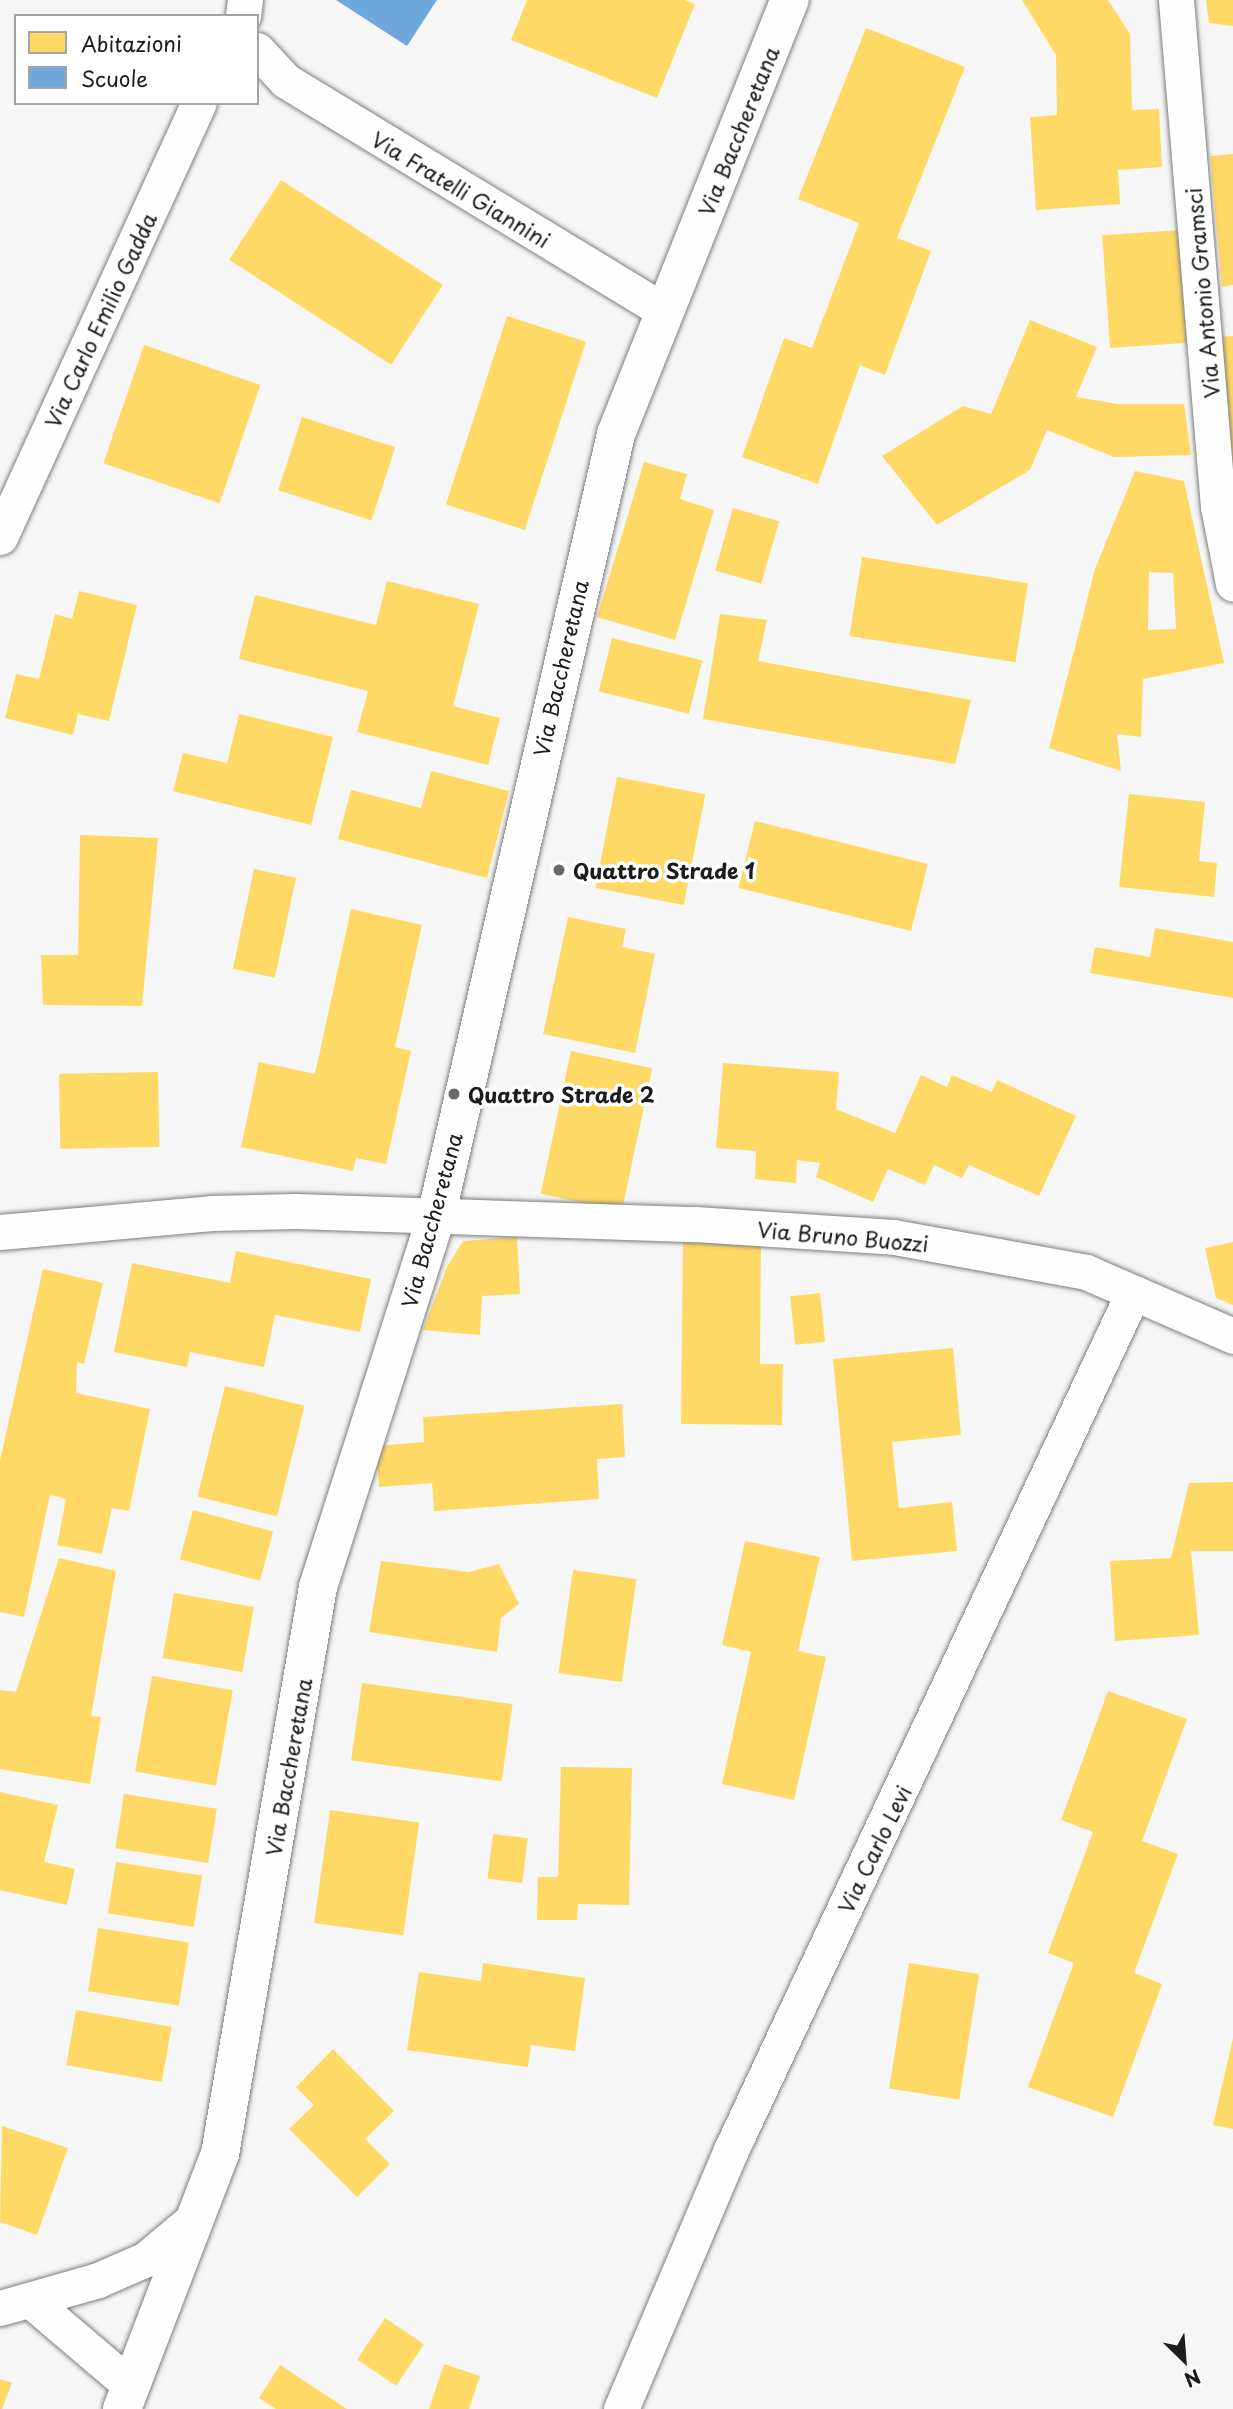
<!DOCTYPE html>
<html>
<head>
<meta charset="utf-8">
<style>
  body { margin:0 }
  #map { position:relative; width:1233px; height:2409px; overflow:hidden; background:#f6f6f6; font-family:"Playpen Sans",sans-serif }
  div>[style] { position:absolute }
  .homes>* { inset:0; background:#ffd966; transform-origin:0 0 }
  .schools>* { inset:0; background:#6fa8dc }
  .roads { filter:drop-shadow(0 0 2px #7e7e7e) drop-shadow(0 0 2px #7e7e7e) }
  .street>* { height:35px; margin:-17.5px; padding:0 17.5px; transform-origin:17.5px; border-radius:17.5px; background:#fefefe }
  .secondary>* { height:38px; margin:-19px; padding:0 19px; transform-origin:19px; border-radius:19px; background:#fefefe }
  .dots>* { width:19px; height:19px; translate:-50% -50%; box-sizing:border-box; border:4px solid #fff; border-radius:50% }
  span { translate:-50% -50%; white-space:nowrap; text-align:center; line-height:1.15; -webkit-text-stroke:7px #fff; paint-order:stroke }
  .street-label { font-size:21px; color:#1c1c1c }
  .poi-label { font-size:21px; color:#1c1c1c; font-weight:700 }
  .left { translate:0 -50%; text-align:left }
  .legend { position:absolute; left:14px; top:14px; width:245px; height:91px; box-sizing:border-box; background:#fff; border:2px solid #a4a4a4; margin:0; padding:9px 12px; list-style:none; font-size:21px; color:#1c1c1c }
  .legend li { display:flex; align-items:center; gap:14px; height:35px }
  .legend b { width:35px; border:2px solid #a4a4a4 }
  .north { position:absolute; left:1149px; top:2325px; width:70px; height:70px; -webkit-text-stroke:5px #fff; paint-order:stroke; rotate:155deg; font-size:19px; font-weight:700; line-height:28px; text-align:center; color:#1c1c1c }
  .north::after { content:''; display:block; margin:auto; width:24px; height:32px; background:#1c1c1c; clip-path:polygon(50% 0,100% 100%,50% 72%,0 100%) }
</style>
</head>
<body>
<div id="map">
  <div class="homes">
    <i style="clip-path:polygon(527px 0,685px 0,695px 4px,657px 98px,511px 40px)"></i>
    <i style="clip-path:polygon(1022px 0,1108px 0,1130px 34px,1132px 110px,1159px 109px,1162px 167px,1118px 170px,1120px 204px,1036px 210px,1030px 117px,1057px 115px,1056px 55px)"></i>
    <i style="clip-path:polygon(1206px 0,1233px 0,1233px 26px,1209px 23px)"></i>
    <i style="clip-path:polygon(866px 28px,965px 67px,897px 238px,931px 251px,885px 375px,860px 365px,818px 484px,742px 457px,784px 338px,812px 348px,859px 223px,798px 199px)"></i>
    <i style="clip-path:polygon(1233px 154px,1233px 285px,1222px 287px,1210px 156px)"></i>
    <i style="left:281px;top:180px;width:193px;height:95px;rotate:33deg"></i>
    <i style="left:1179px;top:230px;width:113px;height:77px;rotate:86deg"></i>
    <i style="left:507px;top:316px;width:83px;height:198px;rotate:18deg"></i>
    <i style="clip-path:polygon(1030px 320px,1097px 347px,1076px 397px,1118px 404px,1184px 404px,1191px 455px,1114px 457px,1047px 430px,1030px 470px,937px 525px,882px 456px,963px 406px,991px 414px)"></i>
    <i style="clip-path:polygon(1233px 336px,1233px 464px,1229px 464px,1218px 337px)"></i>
    <i style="left:144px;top:345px;width:123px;height:125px;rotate:19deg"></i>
    <i style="left:302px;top:417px;width:98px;height:77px;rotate:18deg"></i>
    <i style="clip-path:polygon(644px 462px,687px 474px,680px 499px,714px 510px,675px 640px,597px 617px)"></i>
    <i style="clip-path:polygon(evenodd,1135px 471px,1184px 481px,1224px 663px,1143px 679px,1141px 737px,1117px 734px,1121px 771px,1049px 748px,1095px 569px,1135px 471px,1149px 572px,1173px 573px,1176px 629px,1148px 630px,1149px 572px)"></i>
    <i style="left:733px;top:508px;width:48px;height:65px;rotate:16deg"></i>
    <i style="left:862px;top:557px;width:168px;height:80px;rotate:9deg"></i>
    <i style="clip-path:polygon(387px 581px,479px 604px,453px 706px,500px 718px,488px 765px,357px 732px,368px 691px,239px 659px,255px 595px,376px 625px)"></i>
    <i style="clip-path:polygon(79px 591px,137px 605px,109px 721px,78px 714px,73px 735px,5px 718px,16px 674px,39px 679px,55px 614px,72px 619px)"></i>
    <i style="clip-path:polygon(720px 614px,767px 620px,758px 661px,971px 700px,955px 764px,703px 719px)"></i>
    <i style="left:612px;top:638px;width:93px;height:55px;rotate:14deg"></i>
    <i style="clip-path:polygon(239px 714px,333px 737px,311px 825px,173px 791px,183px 753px,227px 763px)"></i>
    <i style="clip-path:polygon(431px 771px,509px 791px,487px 878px,338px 839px,351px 790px,421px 808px)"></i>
    <i style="left:617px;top:777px;width:90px;height:113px;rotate:11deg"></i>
    <i style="clip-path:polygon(1129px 794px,1205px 802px,1199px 861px,1217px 863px,1214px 897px,1119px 887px)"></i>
    <i style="left:755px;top:821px;width:178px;height:69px;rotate:14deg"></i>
    <i style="clip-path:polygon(80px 835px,158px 838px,142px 1006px,43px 1005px,41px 955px,78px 955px)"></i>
    <i style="left:254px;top:869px;width:43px;height:102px;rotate:12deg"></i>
    <i style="clip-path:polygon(351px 909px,422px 925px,395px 1047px,411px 1051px,386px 1164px,356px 1158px,353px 1171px,241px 1147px,259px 1062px,315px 1074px)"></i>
    <i style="clip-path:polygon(568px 917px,626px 929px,622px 947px,655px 954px,635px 1053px,543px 1034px)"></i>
    <i style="clip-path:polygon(1155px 928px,1233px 942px,1233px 998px,1090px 973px,1095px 947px,1150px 957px)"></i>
    <i style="left:571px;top:1051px;width:83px;height:146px;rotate:12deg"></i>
    <i style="clip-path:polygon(723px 1063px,839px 1072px,836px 1109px,895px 1133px,921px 1075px,947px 1087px,952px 1075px,992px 1092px,997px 1080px,1076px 1116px,1039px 1196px,969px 1165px,962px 1178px,934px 1165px,925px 1185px,888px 1169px,873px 1202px,816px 1177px,820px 1163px,797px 1160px,796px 1183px,755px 1179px,756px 1151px,716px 1148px)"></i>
    <i style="left:158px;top:1072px;width:75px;height:99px;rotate:89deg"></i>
    <i style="clip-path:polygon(517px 1237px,520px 1294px,482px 1296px,480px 1335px,423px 1330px,447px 1267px,463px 1241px)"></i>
    <i style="clip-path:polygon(683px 1238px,761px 1238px,760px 1364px,783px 1364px,782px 1425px,681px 1424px)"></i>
    <i style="clip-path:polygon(1233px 1242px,1233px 1305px,1216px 1298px,1205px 1248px)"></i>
    <i style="clip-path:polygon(236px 1251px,371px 1279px,360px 1332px,275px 1315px,264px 1367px,190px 1352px,187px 1367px,114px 1352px,132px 1263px,230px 1283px)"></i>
    <i style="clip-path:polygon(43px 1269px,103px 1283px,84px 1364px,77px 1362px,76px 1393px,150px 1409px,129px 1511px,112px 1508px,102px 1554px,57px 1545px,66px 1499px,50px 1495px,24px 1617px,0 1612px,0 1460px)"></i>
    <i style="left:820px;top:1293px;width:49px;height:30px;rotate:84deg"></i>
    <i style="clip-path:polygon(953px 1348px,961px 1435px,892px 1442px,899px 1508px,952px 1502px,957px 1551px,852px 1561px,833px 1359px)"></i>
    <i style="left:225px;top:1386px;width:82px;height:114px;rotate:14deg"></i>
    <i style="clip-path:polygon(622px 1404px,625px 1457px,597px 1459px,599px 1499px,434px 1511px,432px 1483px,379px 1487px,376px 1446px,424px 1442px,423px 1417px)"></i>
    <i style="clip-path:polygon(1233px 1482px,1233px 1551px,1191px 1551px,1199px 1635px,1115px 1641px,1110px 1561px,1171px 1558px,1189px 1483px)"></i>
    <i style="left:193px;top:1510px;width:83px;height:51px;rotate:15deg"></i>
    <i style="clip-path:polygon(745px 1541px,820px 1557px,798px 1651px,826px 1657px,794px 1800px,722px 1784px,751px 1652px,722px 1645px)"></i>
    <i style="clip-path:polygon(59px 1558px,116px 1571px,91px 1716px,101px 1717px,90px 1784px,0 1769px,0 1690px,16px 1692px)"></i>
    <i style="clip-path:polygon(381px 1561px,469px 1572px,499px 1564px,519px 1604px,501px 1618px,497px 1652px,369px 1632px)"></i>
    <i style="left:573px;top:1570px;width:64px;height:104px;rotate:8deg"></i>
    <i style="left:174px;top:1593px;width:81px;height:66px;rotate:10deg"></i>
    <i style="left:152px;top:1676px;width:82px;height:97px;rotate:10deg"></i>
    <i style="left:362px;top:1683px;width:152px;height:78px;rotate:8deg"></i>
    <i style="clip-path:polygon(1108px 1691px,1187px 1719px,1142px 1841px,1178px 1854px,1134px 1973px,1162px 1984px,1113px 2117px,1028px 2087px,1074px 1963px,1048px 1953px,1093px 1832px,1061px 1820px)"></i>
    <i style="clip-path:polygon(561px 1767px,632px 1768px,629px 1905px,578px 1904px,577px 1920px,537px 1920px,538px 1877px,558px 1877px)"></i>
    <i style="clip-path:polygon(0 1792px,58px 1805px,44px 1862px,75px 1869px,67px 1905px,0 1890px)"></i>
    <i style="left:124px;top:1794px;width:94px;height:55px;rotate:9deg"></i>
    <i style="left:330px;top:1810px;width:90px;height:114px;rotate:8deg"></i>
    <i style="left:493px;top:1834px;width:35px;height:45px;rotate:7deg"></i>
    <i style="left:116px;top:1862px;width:87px;height:52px;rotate:9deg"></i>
    <i style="left:98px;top:1928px;width:92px;height:64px;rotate:9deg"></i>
    <i style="clip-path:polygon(483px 1963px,585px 1978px,575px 2051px,531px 2045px,528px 2067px,407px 2050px,419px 1972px,481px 1981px)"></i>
    <i style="left:909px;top:1963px;width:71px;height:127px;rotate:9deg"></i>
    <i style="left:76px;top:2010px;width:97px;height:56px;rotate:10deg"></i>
    <i style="clip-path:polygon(1233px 2038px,1233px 2129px,1213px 2125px)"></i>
    <i style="clip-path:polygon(333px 2049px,394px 2111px,365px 2139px,390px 2164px,357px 2197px,289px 2129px,314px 2105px,296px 2087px)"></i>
    <i style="clip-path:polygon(2px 2126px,68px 2148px,37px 2235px,0 2222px)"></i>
    <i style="left:385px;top:2318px;width:47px;height:50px;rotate:34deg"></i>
    <i style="clip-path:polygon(444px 2364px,480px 2376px,469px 2409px,429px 2409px)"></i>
    <i style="clip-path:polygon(280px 2365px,347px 2409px,276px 2409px,259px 2398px)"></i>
    <i style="clip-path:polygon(0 2379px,12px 2383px,2px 2409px,0 2409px)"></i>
  </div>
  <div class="schools">
    <i style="clip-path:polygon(336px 0,437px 0,407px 46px)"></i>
  </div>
  <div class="roads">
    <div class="street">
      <i style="left:1176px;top:0;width:508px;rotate:85.26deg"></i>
      <i style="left:1218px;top:506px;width:79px;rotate:79.1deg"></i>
      <i style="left:243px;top:16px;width:16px;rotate:-83deg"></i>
      <i style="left:257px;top:50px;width:42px;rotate:46.9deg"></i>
      <i style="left:286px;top:81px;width:442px;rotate:31.3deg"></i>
      <i style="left:0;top:537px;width:477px;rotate:-65.4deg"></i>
      <i style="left:0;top:1232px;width:212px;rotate:-5.1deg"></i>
      <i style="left:211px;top:1213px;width:84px;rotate:-1.4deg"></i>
      <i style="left:295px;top:1211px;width:400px;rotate:1.9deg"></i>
      <i style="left:695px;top:1224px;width:199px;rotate:3.7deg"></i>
      <i style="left:894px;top:1237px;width:195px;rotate:10.3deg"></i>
      <i style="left:1086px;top:1272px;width:160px;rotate:23.5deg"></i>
      <i style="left:30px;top:2300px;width:133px;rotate:40.4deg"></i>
      <i style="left:0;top:2308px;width:102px;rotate:-15.9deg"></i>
      <i style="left:98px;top:2280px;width:52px;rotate:-23.6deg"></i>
      <i style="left:146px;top:2259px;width:65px;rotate:-40deg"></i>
      <i style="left:621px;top:2409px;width:281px;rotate:-67deg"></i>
      <i style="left:731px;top:2150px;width:947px;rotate:-64.87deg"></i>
    </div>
    <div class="secondary">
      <i style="left:122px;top:2409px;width:273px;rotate:-69deg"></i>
      <i style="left:220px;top:2154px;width:575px;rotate:-80.19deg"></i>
      <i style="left:318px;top:1587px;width:388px;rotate:-72.3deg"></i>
      <i style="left:436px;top:1217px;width:803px;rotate:-77.05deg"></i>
      <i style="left:616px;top:434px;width:468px;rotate:-68.2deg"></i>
    </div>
  </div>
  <div class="dots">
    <i style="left:559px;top:870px;background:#686868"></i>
    <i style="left:454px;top:1094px;background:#686868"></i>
  </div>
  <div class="street-label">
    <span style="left:738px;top:131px;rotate:-68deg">Via Baccheretana</span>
    <span style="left:461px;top:189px;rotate:31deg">Via Fratelli Giannini</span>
    <span style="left:1202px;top:293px;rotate:-95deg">Via Antonio Gramsci</span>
    <span style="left:100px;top:320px;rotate:-65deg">Via Carlo Emilio Gadda</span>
    <span style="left:560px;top:668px;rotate:-77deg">Via Baccheretana</span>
    <span style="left:431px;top:1220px;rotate:-75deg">Via Baccheretana</span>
    <span style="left:843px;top:1236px;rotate:5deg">Via Bruno Buozzi</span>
    <span style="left:288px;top:1767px;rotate:-80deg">Via Baccheretana</span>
    <span style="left:874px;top:1849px;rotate:-64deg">Via Carlo Levi</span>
  </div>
  <div class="poi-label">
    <span class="left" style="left:573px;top:870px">Quattro Strade 1</span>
    <span class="left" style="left:468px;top:1094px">Quattro Strade 2</span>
  </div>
  <ul class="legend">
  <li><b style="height:19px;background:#ffd966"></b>Abitazioni</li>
  <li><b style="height:19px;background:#6fa8dc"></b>Scuole</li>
  </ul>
  <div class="north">N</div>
</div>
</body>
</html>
